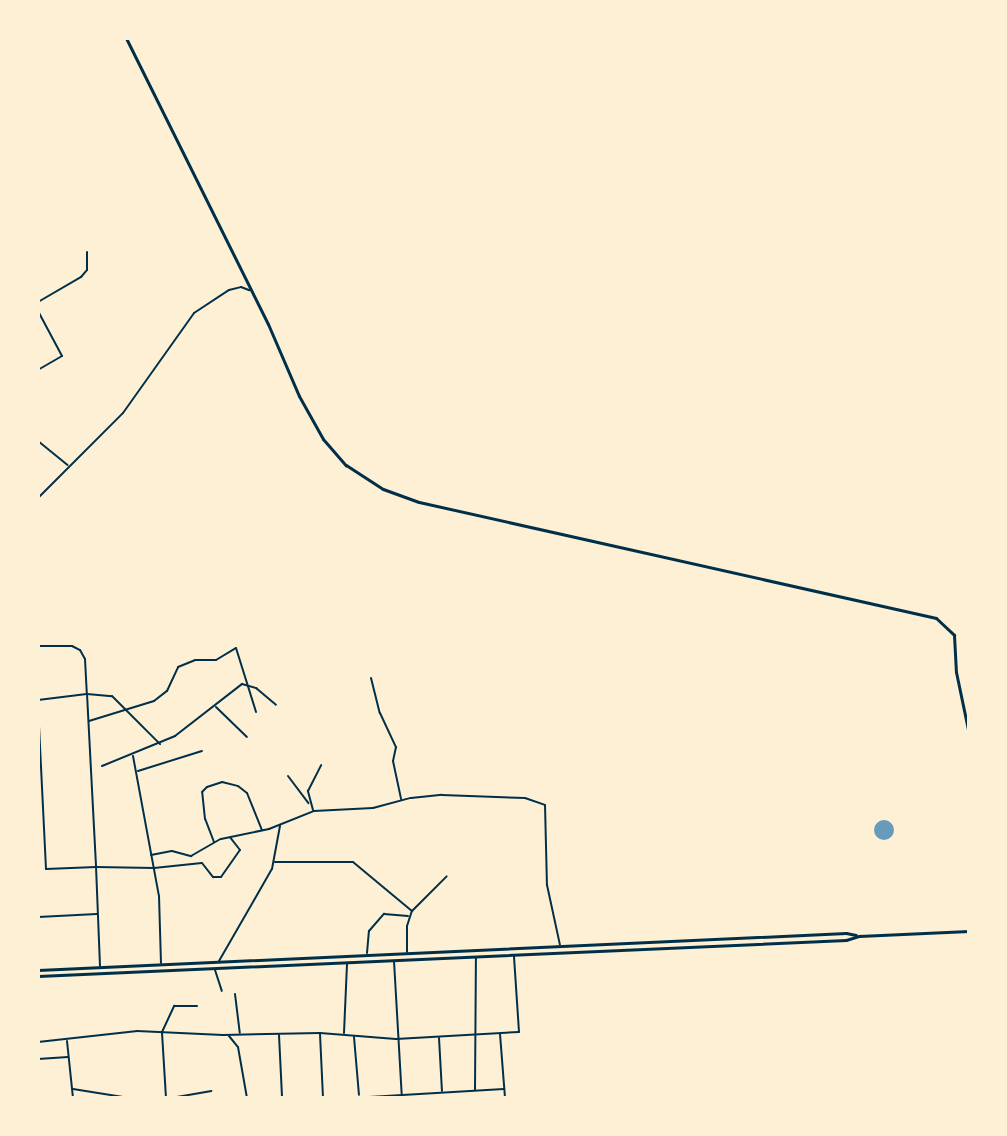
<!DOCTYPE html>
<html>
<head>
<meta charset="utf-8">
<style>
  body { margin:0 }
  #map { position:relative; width:1007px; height:1136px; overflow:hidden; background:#fdf0d5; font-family:Manrope,sans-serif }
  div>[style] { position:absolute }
  .water>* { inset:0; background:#669bbc }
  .round { border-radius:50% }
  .minor>* { height:2px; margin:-1px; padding:0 1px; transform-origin:1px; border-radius:1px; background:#003049 }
  .tertiary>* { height:3px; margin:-1.5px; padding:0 1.5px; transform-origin:1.5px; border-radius:1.5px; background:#003049 }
  .secondary>* { height:3px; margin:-1.5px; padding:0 1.5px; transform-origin:1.5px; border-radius:1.5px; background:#003049 }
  span { translate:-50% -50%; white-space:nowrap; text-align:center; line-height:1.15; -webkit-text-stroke:6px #fdf0d5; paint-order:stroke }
  .frame { position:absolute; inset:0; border:40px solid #fdf0d5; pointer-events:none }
</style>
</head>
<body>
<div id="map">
  <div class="water">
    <i class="round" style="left:874px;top:820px;width:20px;height:20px"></i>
  </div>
  <div class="minor">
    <i style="left:38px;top:302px;width:50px;rotate:-30.2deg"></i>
    <i style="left:81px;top:277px;width:9px;rotate:-49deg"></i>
    <i style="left:87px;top:270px;width:18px;rotate:-90deg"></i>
    <i style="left:38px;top:311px;width:51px;rotate:61.9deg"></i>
    <i style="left:62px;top:356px;width:28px;rotate:150deg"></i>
    <i style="left:38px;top:441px;width:38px;rotate:39deg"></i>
    <i style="left:38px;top:498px;width:120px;rotate:-45deg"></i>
    <i style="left:123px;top:413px;width:123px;rotate:-54.6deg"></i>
    <i style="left:194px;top:313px;width:42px;rotate:-33.3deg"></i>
    <i style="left:229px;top:290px;width:12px;rotate:-14deg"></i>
    <i style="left:241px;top:287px;width:9px;rotate:21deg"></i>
    <i style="left:38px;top:646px;width:34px"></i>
    <i style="left:72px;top:646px;width:9px;rotate:27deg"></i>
    <i style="left:80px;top:650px;width:10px;rotate:61deg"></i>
    <i style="left:85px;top:659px;width:35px;rotate:87deg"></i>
    <i style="left:87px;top:694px;width:25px;rotate:5deg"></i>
    <i style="left:112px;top:696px;width:68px;rotate:45deg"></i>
    <i style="left:371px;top:678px;width:36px;rotate:76deg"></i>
    <i style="left:380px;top:713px;width:38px;rotate:65deg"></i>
    <i style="left:396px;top:747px;width:14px;rotate:102deg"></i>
    <i style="left:393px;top:761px;width:39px;rotate:78deg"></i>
    <i style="left:38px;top:700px;width:49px;rotate:-7deg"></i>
    <i style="left:87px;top:694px;width:173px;rotate:87deg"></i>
    <i style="left:96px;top:867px;width:50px;rotate:177.7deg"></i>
    <i style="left:46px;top:869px;width:166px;rotate:-92.8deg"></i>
    <i style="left:216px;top:707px;width:43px;rotate:44.1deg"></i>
    <i style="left:89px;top:721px;width:68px;rotate:-17.1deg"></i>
    <i style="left:154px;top:701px;width:16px;rotate:-38deg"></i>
    <i style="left:167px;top:691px;width:26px;rotate:-65deg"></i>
    <i style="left:178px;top:667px;width:18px;rotate:-22deg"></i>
    <i style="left:195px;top:660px;width:21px"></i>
    <i style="left:216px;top:660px;width:23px;rotate:-31deg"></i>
    <i style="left:236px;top:648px;width:67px;rotate:72.6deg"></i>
    <i style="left:133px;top:756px;width:142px;rotate:79.5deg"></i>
    <i style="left:159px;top:896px;width:67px;rotate:88.3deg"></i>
    <i style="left:102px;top:766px;width:79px;rotate:-22.3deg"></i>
    <i style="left:175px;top:736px;width:85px;rotate:-37.8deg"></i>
    <i style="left:242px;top:684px;width:15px;rotate:16deg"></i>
    <i style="left:256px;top:688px;width:26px;rotate:40deg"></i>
    <i style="left:138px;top:771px;width:67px;rotate:-17.4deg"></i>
    <i style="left:288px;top:776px;width:34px;rotate:53deg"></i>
    <i style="left:313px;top:810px;width:20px;rotate:-105deg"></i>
    <i style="left:308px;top:791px;width:29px;rotate:-63deg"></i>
    <i style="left:214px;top:842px;width:25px;rotate:-111deg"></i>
    <i style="left:205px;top:819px;width:27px;rotate:-96deg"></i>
    <i style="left:202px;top:792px;width:7px;rotate:-45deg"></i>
    <i style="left:207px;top:787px;width:16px;rotate:-18deg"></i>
    <i style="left:222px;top:782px;width:16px;rotate:14deg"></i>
    <i style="left:238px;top:786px;width:11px;rotate:38deg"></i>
    <i style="left:247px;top:793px;width:40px;rotate:68deg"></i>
    <i style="left:151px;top:855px;width:21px;rotate:-11deg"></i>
    <i style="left:172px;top:851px;width:20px;rotate:15deg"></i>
    <i style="left:191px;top:856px;width:34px;rotate:-30deg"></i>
    <i style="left:221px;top:839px;width:49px;rotate:-11.8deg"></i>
    <i style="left:269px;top:829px;width:48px;rotate:-21.8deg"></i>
    <i style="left:314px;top:811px;width:59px;rotate:-2.9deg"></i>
    <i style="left:373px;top:808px;width:39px;rotate:-15deg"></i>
    <i style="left:411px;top:798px;width:31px;rotate:-6deg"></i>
    <i style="left:442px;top:795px;width:83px;rotate:2.1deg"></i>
    <i style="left:525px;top:798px;width:21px;rotate:19deg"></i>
    <i style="left:545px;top:805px;width:80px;rotate:88.6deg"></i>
    <i style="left:547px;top:885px;width:61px;rotate:77.8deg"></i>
    <i style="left:275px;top:862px;width:78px"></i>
    <i style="left:353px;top:862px;width:77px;rotate:39.7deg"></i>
    <i style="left:38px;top:917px;width:59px;rotate:-2.9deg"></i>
    <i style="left:407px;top:952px;width:26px;rotate:-90deg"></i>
    <i style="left:407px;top:926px;width:16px;rotate:-72deg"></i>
    <i style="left:412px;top:911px;width:49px;rotate:-45deg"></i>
    <i style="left:367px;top:953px;width:22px;rotate:-85deg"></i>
    <i style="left:369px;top:931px;width:23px;rotate:-49deg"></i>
    <i style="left:384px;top:914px;width:24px;rotate:5deg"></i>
    <i style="left:219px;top:961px;width:106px;rotate:-60.1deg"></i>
    <i style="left:272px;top:869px;width:44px;rotate:-79.5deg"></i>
    <i style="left:394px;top:961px;width:137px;rotate:86.7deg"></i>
    <i style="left:100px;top:966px;width:99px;rotate:-92.3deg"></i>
    <i style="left:96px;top:867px;width:58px;rotate:1deg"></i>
    <i style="left:154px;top:868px;width:48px;rotate:-5.9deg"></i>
    <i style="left:202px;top:863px;width:18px;rotate:52deg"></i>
    <i style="left:213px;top:877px;width:8px"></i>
    <i style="left:221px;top:877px;width:33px;rotate:-55deg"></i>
    <i style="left:240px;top:850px;width:16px;rotate:-128deg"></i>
    <i style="left:215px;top:970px;width:22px;rotate:72deg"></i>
    <i style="left:235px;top:994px;width:39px;rotate:83deg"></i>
    <i style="left:344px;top:1033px;width:70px;rotate:-87.5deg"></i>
    <i style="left:320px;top:1034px;width:64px;rotate:87.3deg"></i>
    <i style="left:500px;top:1034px;width:64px;rotate:85.5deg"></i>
    <i style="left:279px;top:1035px;width:62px;rotate:87.2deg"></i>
    <i style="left:229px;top:1036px;width:14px;rotate:51deg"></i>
    <i style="left:238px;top:1047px;width:52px;rotate:80deg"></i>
    <i style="left:354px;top:1037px;width:58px;rotate:85.1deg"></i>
    <i style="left:439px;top:1038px;width:53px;rotate:86.8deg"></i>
    <i style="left:67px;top:1041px;width:57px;rotate:84deg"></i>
    <i style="left:38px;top:1042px;width:100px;rotate:-6.3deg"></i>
    <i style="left:137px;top:1031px;width:86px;rotate:2.7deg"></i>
    <i style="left:223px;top:1035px;width:97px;rotate:-1.2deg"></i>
    <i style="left:320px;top:1033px;width:76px;rotate:4.5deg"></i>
    <i style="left:396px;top:1039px;width:123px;rotate:-3.3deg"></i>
    <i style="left:519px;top:1032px;width:76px;rotate:-93.8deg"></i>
    <i style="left:38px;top:1059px;width:30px;rotate:-4deg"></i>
    <i style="left:73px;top:1089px;width:57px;rotate:9.1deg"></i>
    <i style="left:475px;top:1090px;width:132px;rotate:-89.6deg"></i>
    <i style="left:166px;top:1098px;width:66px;rotate:-93.5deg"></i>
    <i style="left:162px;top:1032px;width:29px;rotate:-65deg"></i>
    <i style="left:174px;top:1006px;width:23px"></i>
    <i style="left:171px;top:1098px;width:41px;rotate:-9.9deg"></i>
    <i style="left:274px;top:1098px;width:47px;rotate:-1.2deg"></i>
    <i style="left:352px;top:1098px;width:152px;rotate:-3.4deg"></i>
  </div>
  <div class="tertiary">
    <i style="left:126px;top:38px;width:319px;rotate:63.6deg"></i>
    <i style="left:268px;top:324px;width:78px;rotate:66.7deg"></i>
    <i style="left:299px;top:396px;width:49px;rotate:60.8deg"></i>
    <i style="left:323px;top:439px;width:35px;rotate:49deg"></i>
    <i style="left:346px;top:465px;width:44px;rotate:33deg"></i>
    <i style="left:383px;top:489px;width:38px;rotate:20deg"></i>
    <i style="left:419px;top:502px;width:530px;rotate:12.65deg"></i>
    <i style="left:936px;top:618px;width:25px;rotate:43deg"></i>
    <i style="left:954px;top:635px;width:37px;rotate:87deg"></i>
    <i style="left:956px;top:672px;width:63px;rotate:78.2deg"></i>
  </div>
  <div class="secondary">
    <i style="left:38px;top:970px;width:809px;rotate:-2.62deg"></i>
    <i style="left:846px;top:933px;width:10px;rotate:11deg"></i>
    <i style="left:38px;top:976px;width:809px;rotate:-2.55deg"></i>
    <i style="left:846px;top:940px;width:14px;rotate:-17deg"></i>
    <i style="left:859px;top:936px;width:110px;rotate:-2.6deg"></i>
  </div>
  <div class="frame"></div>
</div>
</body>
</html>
